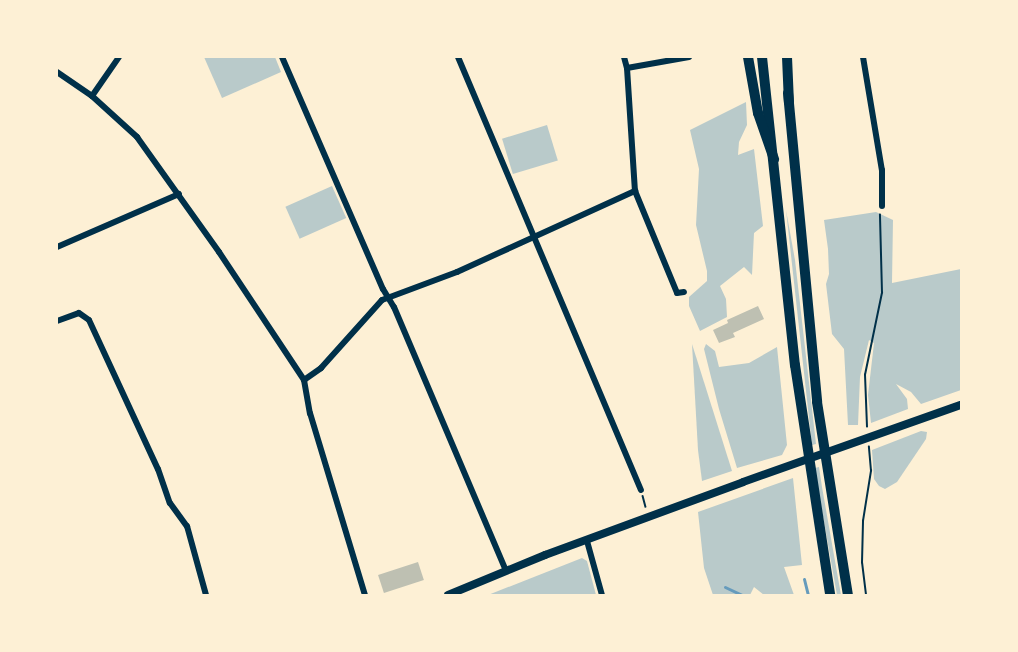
<!DOCTYPE html>
<html>
<head>
<meta charset="utf-8">
<style>
  body { margin:0 }
  #map { position:relative; width:1018px; height:652px; overflow:hidden; background:#fdf0d5; font-family:Manrope,sans-serif }
  div>[style] { position:absolute }
  .green>* { inset:0; background:#b9caca; transform-origin:0 0 }
  .stream>* { height:3px; margin:-1.5px; padding:0 1.5px; transform-origin:1.5px; border-radius:1.5px; background:#669bbc }
  .building>* { inset:0; background:#bec0b2; transform-origin:0 0 }
  .path>* { height:1.5px; margin:-0.75px; padding:0 0.75px; transform-origin:0.75px; border-radius:0.75px; background:#003049 }
  .minor>* { height:6px; margin:-3px; padding:0 3px; transform-origin:3px; border-radius:3px; background:#003049 }
  .secondary>* { height:8px; margin:-4px; padding:0 4px; transform-origin:4px; border-radius:4px; background:#003049 }
  .trunk>* { height:10px; margin:-5px; padding:0 5px; transform-origin:5px; border-radius:5px; background:#003049 }
  .motorway>* { height:10px; margin:-5px; padding:0 5px; transform-origin:5px; border-radius:5px; background:#003049 }
  span { translate:-50% -50%; white-space:nowrap; text-align:center; line-height:1.15; -webkit-text-stroke:6px #fdf0d5; paint-order:stroke }
  .frame { position:absolute; inset:0; border:58px solid #fdf0d5; pointer-events:none }
</style>
</head>
<body>
<div id="map">
  <div class="green">
    <i style="clip-path:polygon(204px 57px,275px 57px,281px 72px,222px 98px)"></i>
    <i style="clip-path:polygon(746px 102px,747px 125px,739px 142px,738px 155px,754px 149px,763px 226px,754px 233px,752px 275px,744px 267px,720px 286px,726px 299px,727px 317px,700px 331px,689px 306px,689px 297px,707px 281px,707px 271px,696px 225px,699px 169px,690px 130px)"></i>
    <i style="left:547px;top:125px;width:37px;height:47px;rotate:73deg"></i>
    <i style="left:332px;top:186px;width:35px;height:51px;rotate:66deg"></i>
    <i style="clip-path:polygon(786px 210px,795px 260px,816px 444px,812px 445px)"></i>
    <i style="clip-path:polygon(876px 212px,893px 220px,892px 283px,961px 269px,961px 390px,921px 404px,911px 392px,896px 384px,907px 399px,908px 409px,871px 423px,868px 395px,874px 343px,869px 340px,860px 377px,858px 425px,848px 425px,844px 349px,832px 334px,826px 284px,829px 274px,828px 249px,824px 220px)"></i>
    <i style="clip-path:polygon(692px 344px,732px 471px,702px 481px,698px 450px)"></i>
    <i style="clip-path:polygon(706px 344px,715px 351px,719px 367px,749px 363px,777px 347px,787px 445px,782px 455px,737px 468px,719px 409px,704px 349px)"></i>
    <i style="clip-path:polygon(921px 431px,927px 432px,926px 439px,897px 482px,885px 489px,879px 486px,874px 479px,872px 450px)"></i>
    <i style="clip-path:polygon(819px 467px,822px 487px,841px 595px,837px 595px,818px 488px,815px 468px)"></i>
    <i style="clip-path:polygon(793px 478px,802px 565px,784px 567px,794px 595px,764px 595px,754px 587px,750px 595px,713px 595px,704px 568px,698px 512px)"></i>
    <i style="clip-path:polygon(582px 558px,587px 561px,596px 595px,488px 595px)"></i>
  </div>
  <div class="stream">
    <i style="left:804px;top:579px;width:16px;rotate:76deg"></i>
    <i style="left:725px;top:587px;width:19px;rotate:25deg"></i>
  </div>
  <div class="building">
    <i style="clip-path:polygon(758px 306px,764px 319px,733px 333px,735px 337px,719px 343px,713px 330px,728px 323px,727px 320px)"></i>
    <i style="left:418px;top:562px;width:19px;height:42px;rotate:72deg"></i>
  </div>
  <div class="path">
    <i style="left:867px;top:427px;width:52px;rotate:-92.2deg"></i>
    <i style="left:865px;top:375px;width:84px;rotate:-78.3deg"></i>
    <i style="left:882px;top:293px;width:78px;rotate:-91.5deg"></i>
    <i style="left:643px;top:496px;width:11px;rotate:75deg"></i>
    <i style="left:866px;top:595px;width:32px;rotate:-97deg"></i>
    <i style="left:862px;top:563px;width:42px;rotate:-88.6deg"></i>
    <i style="left:863px;top:521px;width:51px;rotate:-80.9deg"></i>
    <i style="left:871px;top:471px;width:24px;rotate:-95deg"></i>
  </div>
  <div class="minor">
    <i style="left:282px;top:57px;width:253px;rotate:66.5deg"></i>
    <i style="left:383px;top:289px;width:21px;rotate:59deg"></i>
    <i style="left:394px;top:307px;width:287px;rotate:67deg"></i>
    <i style="left:458px;top:57px;width:470px;rotate:67.1deg"></i>
    <i style="left:624px;top:57px;width:11px;rotate:75deg"></i>
    <i style="left:627px;top:68px;width:123px;rotate:86.3deg"></i>
    <i style="left:635px;top:191px;width:110px;rotate:67.6deg"></i>
    <i style="left:677px;top:293px;width:7px;rotate:-8deg"></i>
    <i style="left:863px;top:57px;width:115px;rotate:80.5deg"></i>
    <i style="left:882px;top:170px;width:36px;rotate:90deg"></i>
    <i style="left:627px;top:68px;width:63px;rotate:-10.1deg"></i>
    <i style="left:57px;top:72px;width:42px;rotate:34.4deg"></i>
    <i style="left:92px;top:96px;width:61px;rotate:42.3deg"></i>
    <i style="left:137px;top:137px;width:141px;rotate:54.5deg"></i>
    <i style="left:219px;top:252px;width:154px;rotate:56.4deg"></i>
    <i style="left:304px;top:380px;width:34px;rotate:80deg"></i>
    <i style="left:310px;top:413px;width:190px;rotate:73.2deg"></i>
    <i style="left:92px;top:96px;width:47px;rotate:-55.3deg"></i>
    <i style="left:57px;top:247px;width:133px;rotate:-23.5deg"></i>
    <i style="left:57px;top:321px;width:23px;rotate:-20deg"></i>
    <i style="left:79px;top:313px;width:12px;rotate:35deg"></i>
    <i style="left:89px;top:320px;width:164px;rotate:65.2deg"></i>
    <i style="left:158px;top:469px;width:36px;rotate:71deg"></i>
    <i style="left:170px;top:503px;width:29px;rotate:54deg"></i>
    <i style="left:187px;top:526px;width:72px;rotate:74.6deg"></i>
    <i style="left:304px;top:380px;width:21px;rotate:-35deg"></i>
    <i style="left:321px;top:368px;width:91px;rotate:-48.1deg"></i>
    <i style="left:382px;top:300px;width:80px;rotate:-20.5deg"></i>
    <i style="left:457px;top:272px;width:196px;rotate:-24.5deg"></i>
    <i style="left:587px;top:541px;width:56px;rotate:74.5deg"></i>
  </div>
  <div class="secondary">
    <i style="left:448px;top:595px;width:105px;rotate:-22.4deg"></i>
    <i style="left:545px;top:555px;width:211px;rotate:-20.2deg"></i>
    <i style="left:743px;top:482px;width:231px;rotate:-19.5deg"></i>
  </div>
  <div class="trunk">
    <i style="left:762px;top:57px;width:310px;rotate:83.9deg"></i>
    <i style="left:795px;top:365px;width:233px;rotate:81.3deg"></i>
    <i style="left:788px;top:93px;width:310px;rotate:84.6deg"></i>
    <i style="left:817px;top:402px;width:195px;rotate:80.9deg"></i>
  </div>
  <div class="motorway">
    <i style="left:748px;top:57px;width:57px;rotate:79.9deg"></i>
    <i style="left:758px;top:113px;width:49px;rotate:70.8deg"></i>
    <i style="left:787px;top:57px;width:45px;rotate:87.5deg"></i>
  </div>
  <div class="frame"></div>
</div>
</body>
</html>
